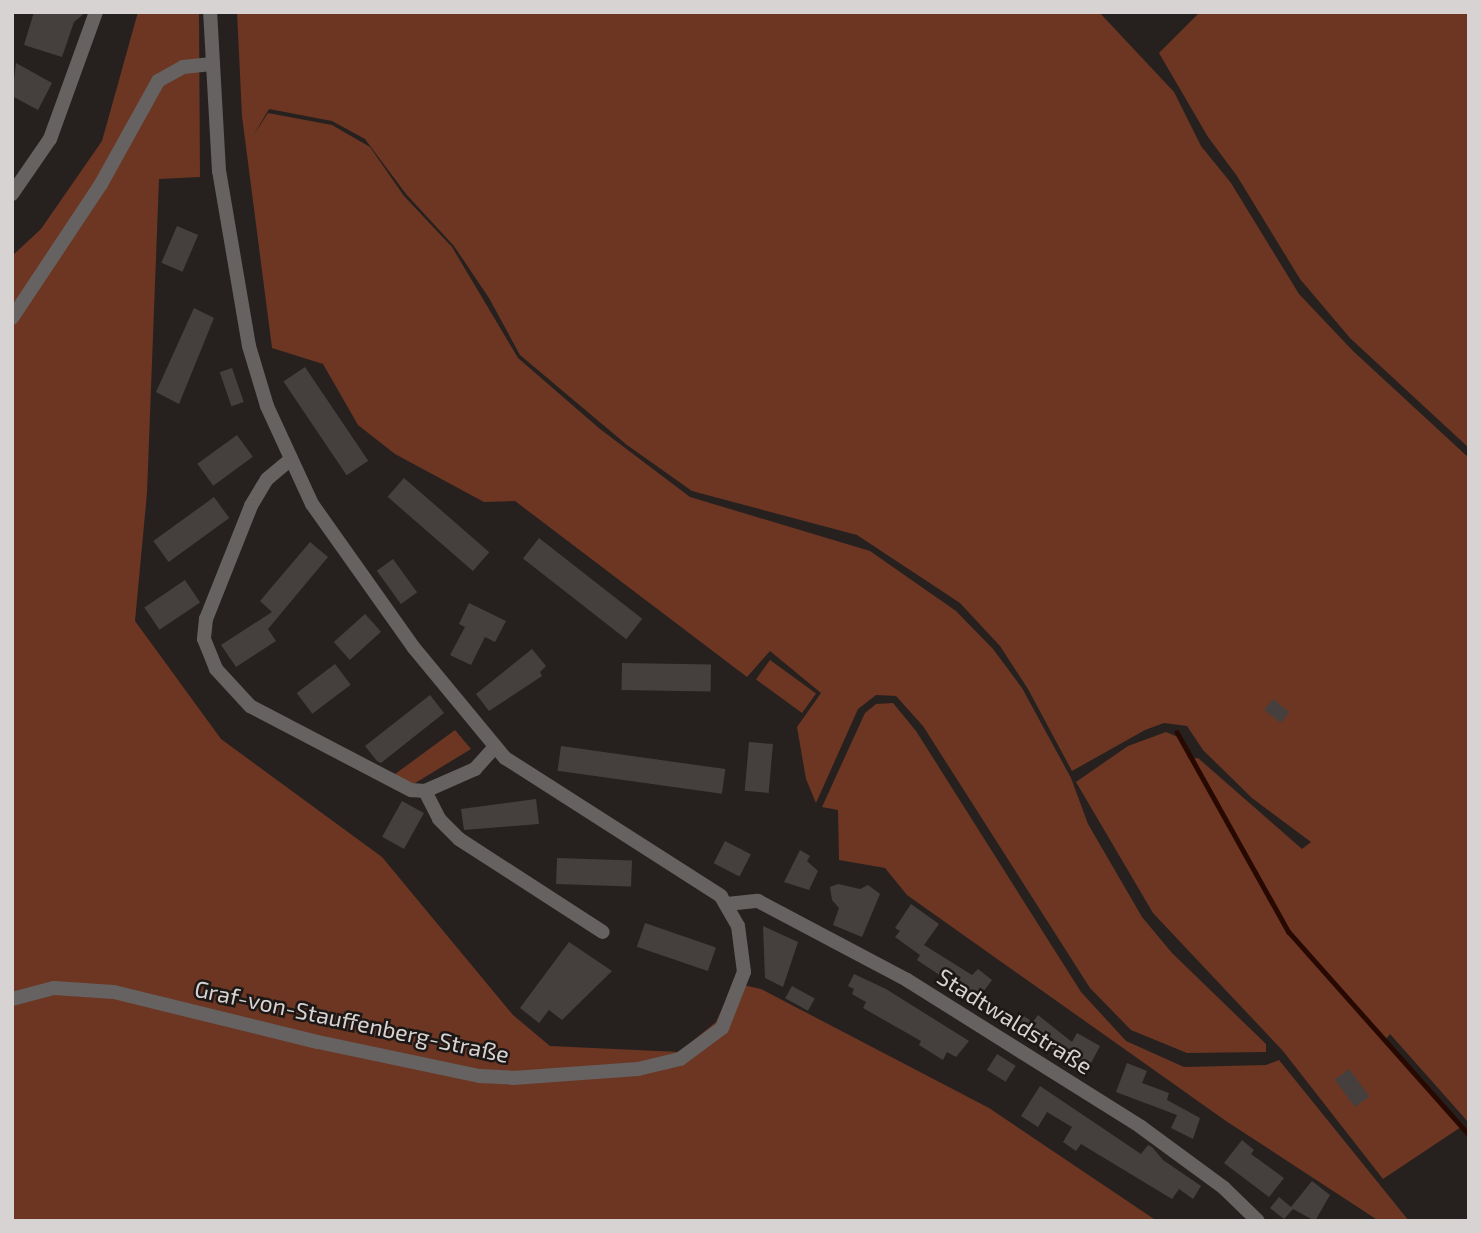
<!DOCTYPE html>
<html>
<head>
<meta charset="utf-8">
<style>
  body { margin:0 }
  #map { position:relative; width:1481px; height:1233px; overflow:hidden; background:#26211f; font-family:"Exo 2",sans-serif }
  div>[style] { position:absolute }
  .green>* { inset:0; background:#6c3623; transform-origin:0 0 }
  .stream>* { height:4.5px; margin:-2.25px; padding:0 2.25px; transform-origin:2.25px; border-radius:2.25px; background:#280901 }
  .building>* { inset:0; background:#45403e; transform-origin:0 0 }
  .minor>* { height:14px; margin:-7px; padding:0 7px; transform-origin:7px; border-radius:7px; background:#656261 }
  .tertiary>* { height:14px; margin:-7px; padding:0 7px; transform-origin:7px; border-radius:7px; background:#656261 }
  span { translate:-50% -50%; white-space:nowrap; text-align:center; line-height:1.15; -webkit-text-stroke:5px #1d1816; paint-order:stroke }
  .street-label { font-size:23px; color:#d7d3d2 }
  .frame { position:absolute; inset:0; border:14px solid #d7d3d2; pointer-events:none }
</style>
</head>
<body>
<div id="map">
  <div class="green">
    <i style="clip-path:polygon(138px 12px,199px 12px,200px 177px,159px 179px,147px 493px,135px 621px,221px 739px,382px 857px,513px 1015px,550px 1046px,679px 1052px,716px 1022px,734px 983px,761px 989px,989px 1108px,1157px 1221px,12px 1221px,12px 256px,41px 229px,102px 141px)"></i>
    <i style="clip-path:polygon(237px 12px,1099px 12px,1174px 92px,1201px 146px,1231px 183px,1299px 294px,1353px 351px,1469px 458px,1469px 1123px,1390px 1034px,1385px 1040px,1461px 1127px,1383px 1179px,1283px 1051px,1153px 913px,1076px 782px,1128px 746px,1166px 732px,1178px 737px,1189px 759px,1198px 758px,1302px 849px,1311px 842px,1252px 798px,1203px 750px,1187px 726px,1164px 723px,1145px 730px,1072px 771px,1028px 689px,1000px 646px,960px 603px,857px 535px,692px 491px,627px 445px,520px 355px,489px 298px,454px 246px,406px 194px,365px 139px,332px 121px,269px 109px,253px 136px,268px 113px,332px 125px,370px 147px,404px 196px,452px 247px,518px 358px,600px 429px,690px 497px,870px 551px,956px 611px,993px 649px,1022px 688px,1071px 778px,1088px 824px,1142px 917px,1172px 953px,1266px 1044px,1266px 1052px,1187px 1053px,1131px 1030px,1090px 988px,923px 726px,896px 696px,876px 695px,858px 709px,816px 803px,806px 779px,797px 727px,821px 693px,770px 651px,747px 677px,515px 501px,484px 502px,395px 454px,358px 425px,323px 364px,272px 348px,242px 116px)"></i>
    <i style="clip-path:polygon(1200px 12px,1469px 12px,1469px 448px,1350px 338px,1300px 279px,1237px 176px,1208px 137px,1159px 53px)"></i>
    <i style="left:770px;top:660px;width:57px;height:24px;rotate:36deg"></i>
    <i style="clip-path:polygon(893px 703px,916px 731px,1081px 992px,1126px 1041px,1184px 1067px,1266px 1065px,1279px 1060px,1409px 1221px,1379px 1221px,1226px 1121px,907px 895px,885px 868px,839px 860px,838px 810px,822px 807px,865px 713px,876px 704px)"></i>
    <i style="clip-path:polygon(455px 730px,471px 749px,412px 785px,391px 777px)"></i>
  </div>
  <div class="stream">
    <i style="left:1177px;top:732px;width:229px;rotate:60.8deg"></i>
    <i style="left:1289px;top:932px;width:271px;rotate:48.4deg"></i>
  </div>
  <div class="building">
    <i style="clip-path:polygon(34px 12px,86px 12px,74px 22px,62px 57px,24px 45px)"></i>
    <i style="clip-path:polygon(16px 63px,52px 83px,38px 110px,12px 96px)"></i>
    <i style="left:177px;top:226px;width:23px;height:40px;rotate:23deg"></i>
    <i style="clip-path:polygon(194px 308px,214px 318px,179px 404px,156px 392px)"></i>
    <i style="left:305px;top:367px;width:113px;height:26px;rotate:56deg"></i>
    <i style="left:232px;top:368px;width:36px;height:13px;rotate:71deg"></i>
    <i style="left:237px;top:435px;width:27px;height:49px;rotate:54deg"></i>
    <i style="left:404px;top:478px;width:113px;height:25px;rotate:41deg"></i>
    <i style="left:214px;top:497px;width:26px;height:75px;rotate:54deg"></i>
    <i style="left:539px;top:538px;width:131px;height:26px;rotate:38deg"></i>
    <i style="clip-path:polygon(310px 542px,328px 557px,268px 629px,276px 641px,236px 667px,221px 645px,272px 612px,260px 601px)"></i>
    <i style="left:393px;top:559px;width:41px;height:20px;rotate:54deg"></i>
    <i style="left:185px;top:580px;width:27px;height:49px;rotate:56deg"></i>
    <i style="clip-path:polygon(469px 603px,506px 621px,495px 642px,485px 637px,471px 665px,450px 655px,465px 627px,459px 624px)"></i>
    <i style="left:365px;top:614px;width:24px;height:42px;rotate:48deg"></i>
    <i style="clip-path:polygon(532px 649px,546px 666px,540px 672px,542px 676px,489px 711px,476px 694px)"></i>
    <i style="left:622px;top:663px;width:89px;height:27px;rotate:1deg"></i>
    <i style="left:335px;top:664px;width:26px;height:48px;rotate:53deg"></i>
    <i style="clip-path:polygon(430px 695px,444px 713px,381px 763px,377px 761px,365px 746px)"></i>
    <i style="left:1273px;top:699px;width:21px;height:14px;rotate:39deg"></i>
    <i style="left:749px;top:742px;width:24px;height:49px;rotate:5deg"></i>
    <i style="left:561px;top:746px;width:166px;height:25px;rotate:8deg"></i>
    <i style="clip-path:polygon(536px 799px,539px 824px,464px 830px,461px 809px)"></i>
    <i style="left:402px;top:801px;width:25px;height:41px;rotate:29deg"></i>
    <i style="left:725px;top:841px;width:29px;height:25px;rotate:27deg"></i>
    <i style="clip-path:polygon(800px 850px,810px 856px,807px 861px,818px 871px,809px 890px,784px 882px)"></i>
    <i style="left:557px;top:858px;width:75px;height:26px;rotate:2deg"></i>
    <i style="clip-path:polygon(838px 884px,860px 889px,868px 885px,880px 894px,862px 937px,833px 925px,839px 908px,832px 900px,830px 887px)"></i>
    <i style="clip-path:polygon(911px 904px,939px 924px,924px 945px,972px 975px,978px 969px,992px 980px,977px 1000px,917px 960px,920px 955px,895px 937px,900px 931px,895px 928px)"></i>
    <i style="left:645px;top:923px;width:75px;height:25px;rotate:19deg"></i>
    <i style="clip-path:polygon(763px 926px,798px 942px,783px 987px,765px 978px)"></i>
    <i style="clip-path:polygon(569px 942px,612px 971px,562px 1020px,549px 1010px,539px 1023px,520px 1008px)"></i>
    <i style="clip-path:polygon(854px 974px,886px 989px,969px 1041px,956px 1057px,947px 1052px,943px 1060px,919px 1045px,921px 1041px,863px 1008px,866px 1002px,852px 994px,854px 989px,848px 986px)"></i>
    <i style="left:792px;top:986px;width:26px;height:14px;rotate:29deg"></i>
    <i style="clip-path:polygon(1022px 1015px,1033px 1022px,1038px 1015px,1072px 1042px,1077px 1033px,1100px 1046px,1088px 1069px,1014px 1027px)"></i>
    <i style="left:997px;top:1054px;width:22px;height:19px;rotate:32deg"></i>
    <i style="clip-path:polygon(1127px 1063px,1147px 1071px,1142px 1083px,1169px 1093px,1167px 1100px,1200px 1118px,1193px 1139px,1171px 1128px,1177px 1115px,1116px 1092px)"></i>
    <i style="left:1349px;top:1069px;width:34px;height:18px;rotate:53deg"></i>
    <i style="clip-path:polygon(1040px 1086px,1141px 1154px,1148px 1145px,1152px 1147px,1163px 1160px,1201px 1186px,1193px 1199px,1179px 1189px,1172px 1199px,1081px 1144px,1076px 1151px,1063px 1142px,1072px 1127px,1047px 1112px,1038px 1127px,1021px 1116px)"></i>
    <i style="clip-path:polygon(1242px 1140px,1254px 1150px,1251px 1154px,1284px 1178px,1269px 1197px,1224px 1163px)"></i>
    <i style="clip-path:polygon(1312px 1181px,1330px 1195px,1315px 1221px,1293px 1209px,1284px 1219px,1270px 1208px,1279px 1197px,1291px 1207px)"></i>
  </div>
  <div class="minor">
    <i style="left:12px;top:194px;width:67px;rotate:-55.4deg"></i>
    <i style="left:50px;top:139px;width:135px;rotate:-70.1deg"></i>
    <i style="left:12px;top:318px;width:161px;rotate:-56.4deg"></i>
    <i style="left:101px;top:184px;width:118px;rotate:-61deg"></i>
    <i style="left:158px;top:81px;width:29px;rotate:-29deg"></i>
    <i style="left:183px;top:67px;width:29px;rotate:-6deg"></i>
    <i style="left:291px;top:459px;width:31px;rotate:140deg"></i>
    <i style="left:267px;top:479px;width:31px;rotate:121deg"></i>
    <i style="left:251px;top:506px;width:122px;rotate:111.7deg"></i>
    <i style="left:206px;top:619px;width:20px;rotate:96deg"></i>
    <i style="left:204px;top:639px;width:32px;rotate:68deg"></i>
    <i style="left:216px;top:669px;width:50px;rotate:47.4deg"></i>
    <i style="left:250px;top:706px;width:182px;rotate:27.6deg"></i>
    <i style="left:411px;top:790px;width:14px;rotate:4deg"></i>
    <i style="left:425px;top:791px;width:55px;rotate:-23.7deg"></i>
    <i style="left:475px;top:769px;width:30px;rotate:-48deg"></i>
    <i style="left:425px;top:791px;width:31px;rotate:63deg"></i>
    <i style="left:439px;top:819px;width:28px;rotate:45deg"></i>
    <i style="left:459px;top:839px;width:171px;rotate:32.9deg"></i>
    <i style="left:727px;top:904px;width:31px;rotate:-6deg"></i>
    <i style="left:758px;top:901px;width:169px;rotate:27.9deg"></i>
    <i style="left:907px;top:980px;width:276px;rotate:32.1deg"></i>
    <i style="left:1141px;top:1127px;width:103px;rotate:36.3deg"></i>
    <i style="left:1224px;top:1188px;width:47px;rotate:44.1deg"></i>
  </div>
  <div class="tertiary">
    <i style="left:12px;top:999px;width:43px;rotate:-14.7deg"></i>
    <i style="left:54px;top:988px;width:60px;rotate:3.8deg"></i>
    <i style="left:114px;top:992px;width:210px;rotate:13.8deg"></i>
    <i style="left:318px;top:1042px;width:166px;rotate:11.9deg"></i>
    <i style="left:480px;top:1076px;width:33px;rotate:3deg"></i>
    <i style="left:513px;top:1078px;width:125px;rotate:-4.1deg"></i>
    <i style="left:638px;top:1069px;width:43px;rotate:-13.4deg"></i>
    <i style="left:680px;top:1059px;width:52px;rotate:-36.4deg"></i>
    <i style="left:722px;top:1028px;width:60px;rotate:-68.6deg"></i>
    <i style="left:744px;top:972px;width:46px;rotate:-97.4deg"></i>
    <i style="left:738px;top:926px;width:34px;rotate:-120deg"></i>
    <i style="left:721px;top:896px;width:256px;rotate:-147.4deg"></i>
    <i style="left:505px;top:758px;width:143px;rotate:-129.6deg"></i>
    <i style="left:414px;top:648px;width:176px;rotate:-125.3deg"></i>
    <i style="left:312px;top:504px;width:108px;rotate:-114.7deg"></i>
    <i style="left:267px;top:406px;width:63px;rotate:-106.7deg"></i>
    <i style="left:249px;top:346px;width:178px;rotate:-99.7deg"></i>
    <i style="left:219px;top:171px;width:159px;rotate:-93.2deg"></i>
  </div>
  <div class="street-label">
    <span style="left:352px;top:1021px;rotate:12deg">Graf-von-Stauffenberg-Straße</span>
    <span style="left:1015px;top:1021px;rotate:32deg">Stadtwaldstraße</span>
  </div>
  <div class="frame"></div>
</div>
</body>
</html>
